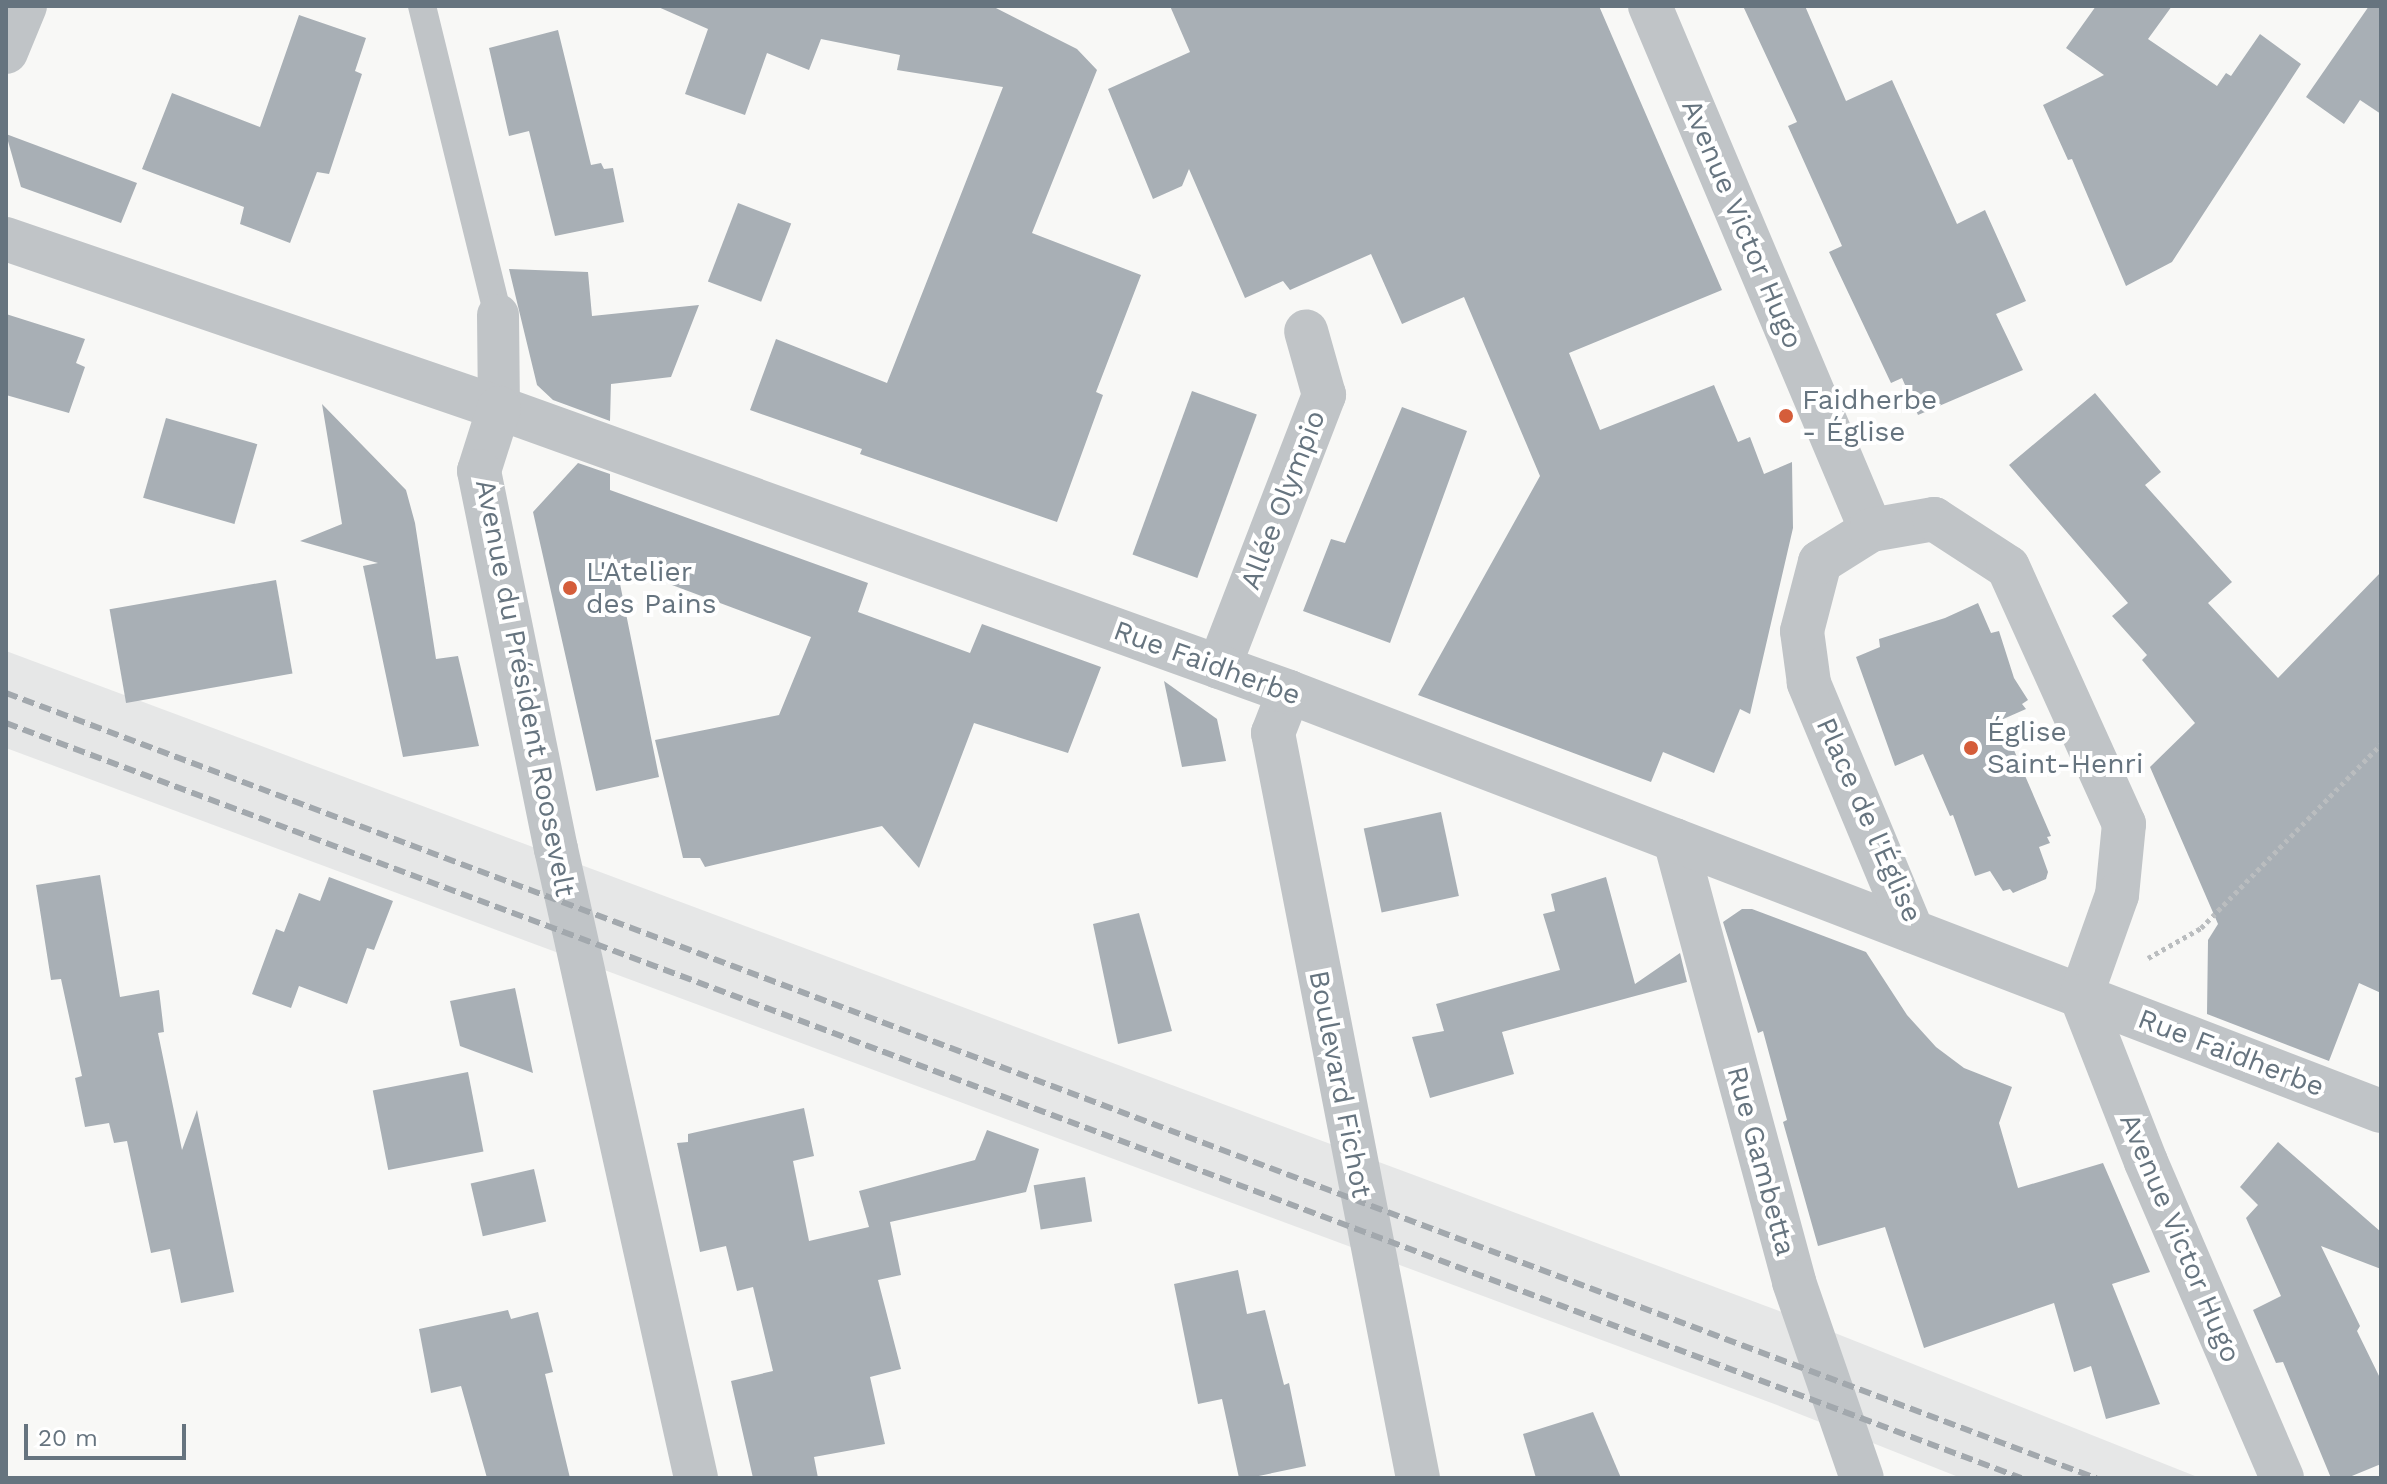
<!DOCTYPE html>
<html>
<head>
<meta charset="utf-8">
<style>
  body { margin:0 }
  #map { position:relative; width:2387px; height:1484px; overflow:hidden; background:#f8f8f6; font-family:"Work Sans",sans-serif }
  div>[style] { position:absolute }
  .built>* { inset:0; background:#e6e7e7 }
  .building>* { inset:0; background:#a8afb5; transform-origin:0 0 }
  .path>* { height:5px; margin-top:-2.5px; transform-origin:0; background:repeating-linear-gradient(90deg,#babdbf 0 4px,transparent 0 8px) }
  .service>* { height:28px; margin:-14px; padding:0 14px; transform-origin:14px; border-radius:14px; background:#c0c4c7 }
  .pedestrian>* { height:42px; margin:-21px; padding:0 21px; transform-origin:21px; border-radius:21px; background:#c0c4c7 }
  .minor>* { height:44px; margin:-22px; padding:0 22px; transform-origin:22px; border-radius:22px; background:#c0c4c7 }
  .tertiary>* { height:44px; margin:-22px; padding:0 22px; transform-origin:22px; border-radius:22px; background:#c0c4c7 }
  .rail>* { height:6px; margin-top:-3px; transform-origin:0; background:repeating-linear-gradient(90deg,#a2a8ad 0 12px,transparent 0 18px) }
  .dots>* { width:22px; height:22px; translate:-50% -50%; box-sizing:border-box; border:4px solid #fff; border-radius:50% }
  span { translate:-50% -50%; white-space:nowrap; text-align:center; line-height:1.15; -webkit-text-stroke:8px #fff; paint-order:stroke }
  .street-label { font-size:28px; color:#66747f }
  .poi-label { font-size:28px; color:#66747f }
  .left { translate:0 -50%; text-align:left }
  .frame { position:absolute; inset:0; border:8px solid #66747f; pointer-events:none }
  .scale { position:absolute; left:24px; top:1424px; width:162px; height:36px; box-sizing:border-box; border:4px solid #66747f; border-top:0; padding-left:10px; font-size:24px; line-height:28px; white-space:nowrap; color:#66747f; -webkit-text-stroke:6px #fff; paint-order:stroke }
</style>
</head>
<body>
<div id="map">
  <div class="built">
    <i style="clip-path:polygon(6px 651px,1782px 1312px,2200px 1478px,1961px 1478px,1777px 1405px,6px 748px)"></i>
  </div>
  <div class="building">
    <i style="clip-path:polygon(656px 6px,992px 6px,1077px 49px,1097px 70px,1032px 233px,1141px 275px,1096px 392px,1103px 395px,1057px 522px,860px 454px,862px 449px,750px 410px,776px 339px,887px 383px,1003px 87px,897px 70px,900px 55px,821px 39px,809px 70px,767px 53px,745px 115px,685px 94px,708px 29px)"></i>
    <i style="clip-path:polygon(1170px 6px,1599px 6px,1722px 290px,1569px 353px,1600px 430px,1714px 385px,1738px 442px,1750px 437px,1764px 474px,1792px 462px,1793px 528px,1750px 714px,1740px 709px,1714px 773px,1663px 752px,1651px 782px,1418px 695px,1540px 476px,1464px 297px,1402px 324px,1371px 254px,1290px 290px,1283px 281px,1245px 298px,1189px 169px,1182px 186px,1153px 199px,1108px 89px,1190px 52px)"></i>
    <i style="clip-path:polygon(1743px 6px,1805px 6px,1846px 101px,1892px 80px,1957px 224px,1985px 210px,2026px 301px,1996px 314px,2023px 370px,1918px 415px,1902px 378px,1891px 383px,1829px 252px,1842px 246px,1788px 126px,1797px 122px)"></i>
    <i style="clip-path:polygon(2096px 6px,2172px 6px,2148px 39px,2217px 86px,2226px 73px,2231px 76px,2260px 34px,2301px 64px,2172px 262px,2126px 286px,2072px 159px,2068px 160px,2043px 105px,2104px 75px,2066px 48px)"></i>
    <i style="clip-path:polygon(2369px 6px,2381px 6px,2381px 114px,2360px 100px,2344px 124px,2306px 97px)"></i>
    <i style="clip-path:polygon(299px 15px,366px 38px,355px 71px,362px 74px,329px 174px,317px 172px,290px 243px,240px 224px,244px 207px,142px 169px,172px 93px,260px 127px)"></i>
    <i style="clip-path:polygon(558px 30px,591px 165px,601px 163px,604px 169px,613px 168px,624px 222px,555px 236px,529px 131px,509px 136px,489px 48px)"></i>
    <i style="clip-path:polygon(6px 134px,137px 183px,121px 223px,21px 187px)"></i>
    <i style="left:738px;top:203px;width:57px;height:84px;rotate:21deg"></i>
    <i style="clip-path:polygon(509px 269px,588px 272px,592px 316px,699px 305px,671px 377px,611px 384px,610px 421px,553px 400px,537px 385px)"></i>
    <i style="clip-path:polygon(6px 314px,85px 339px,76px 363px,85px 367px,69px 413px,6px 395px)"></i>
    <i style="left:1192px;top:391px;width:69px;height:174px;rotate:20deg"></i>
    <i style="clip-path:polygon(2095px 393px,2161px 472px,2145px 485px,2232px 582px,2208px 603px,2278px 678px,2381px 572px,2381px 993px,2359px 983px,2329px 1061px,2207px 1014px,2208px 940px,2218px 924px,2150px 767px,2195px 723px,2142px 660px,2147px 655px,2112px 616px,2128px 603px,2009px 465px)"></i>
    <i style="clip-path:polygon(322px 404px,406px 490px,415px 523px,436px 659px,458px 656px,479px 746px,403px 757px,363px 566px,378px 563px,300px 541px,342px 524px)"></i>
    <i style="clip-path:polygon(1402px 407px,1467px 431px,1390px 643px,1303px 611px,1331px 539px,1345px 543px)"></i>
    <i style="left:166px;top:418px;width:95px;height:83px;rotate:16deg"></i>
    <i style="clip-path:polygon(578px 463px,610px 474px,610px 490px,868px 583px,858px 612px,970px 653px,982px 624px,1101px 667px,1068px 753px,974px 723px,919px 868px,882px 826px,705px 867px,700px 858px,683px 858px,655px 740px,779px 715px,811px 637px,616px 564px,659px 777px,596px 791px,533px 512px)"></i>
    <i style="left:276px;top:580px;width:95px;height:169px;rotate:80deg"></i>
    <i style="clip-path:polygon(1978px 603px,1991px 633px,1999px 631px,2014px 678px,2028px 700px,2022px 704px,2026px 709px,2001px 720px,2051px 836px,2047px 837px,2050px 843px,2039px 847px,2048px 872px,2046px 879px,2013px 893px,2010px 889px,2003px 891px,1990px 871px,1975px 876px,1953px 815px,1950px 816px,1923px 754px,1895px 766px,1856px 657px,1880px 647px,1879px 639px,1945px 618px)"></i>
    <i style="clip-path:polygon(1164px 681px,1217px 719px,1226px 761px,1182px 767px)"></i>
    <i style="left:1441px;top:812px;width:86px;height:79px;rotate:78deg"></i>
    <i style="clip-path:polygon(100px 875px,120px 997px,159px 990px,164px 1032px,158px 1033px,182px 1150px,197px 1110px,234px 1292px,181px 1303px,170px 1249px,151px 1253px,127px 1141px,114px 1143px,109px 1123px,85px 1127px,75px 1078px,82px 1076px,61px 979px,51px 980px,36px 885px)"></i>
    <i style="clip-path:polygon(329px 877px,393px 901px,374px 950px,367px 948px,347px 1004px,299px 986px,291px 1008px,252px 994px,276px 929px,284px 932px,299px 893px,320px 901px)"></i>
    <i style="clip-path:polygon(1606px 877px,1635px 984px,1680px 953px,1687px 982px,1502px 1032px,1514px 1074px,1430px 1098px,1412px 1037px,1444px 1031px,1436px 1004px,1560px 970px,1543px 914px,1555px 911px,1551px 894px)"></i>
    <i style="clip-path:polygon(1742px 909px,1752px 909px,1866px 952px,1907px 1015px,1936px 1047px,1964px 1068px,2012px 1087px,1999px 1123px,2018px 1188px,2103px 1163px,2150px 1272px,2112px 1284px,2160px 1404px,2106px 1419px,2091px 1366px,2074px 1372px,2054px 1303px,1924px 1348px,1885px 1227px,1818px 1246px,1783px 1122px,1787px 1120px,1763px 1031px,1758px 1033px,1723px 922px)"></i>
    <i style="clip-path:polygon(1139px 913px,1172px 1031px,1118px 1044px,1093px 924px)"></i>
    <i style="clip-path:polygon(515px 988px,533px 1073px,460px 1046px,450px 1001px)"></i>
    <i style="left:468px;top:1072px;width:81px;height:97px;rotate:79deg"></i>
    <i style="clip-path:polygon(804px 1108px,814px 1156px,793px 1161px,809px 1241px,869px 1227px,859px 1191px,975px 1160px,987px 1130px,1039px 1149px,1026px 1192px,890px 1222px,901px 1275px,878px 1280px,901px 1369px,870px 1377px,885px 1444px,814px 1457px,818px 1478px,753px 1478px,731px 1381px,773px 1371px,753px 1287px,737px 1291px,726px 1246px,700px 1252px,677px 1143px,688px 1142px,688px 1134px)"></i>
    <i style="clip-path:polygon(2278px 1142px,2381px 1232px,2381px 1269px,2321px 1246px,2360px 1326px,2357px 1331px,2381px 1380px,2381px 1464px,2347px 1478px,2331px 1478px,2283px 1362px,2276px 1363px,2253px 1310px,2281px 1296px,2246px 1218px,2258px 1205px,2240px 1187px)"></i>
    <i style="left:534px;top:1169px;width:54px;height:65px;rotate:77deg"></i>
    <i style="left:1085px;top:1177px;width:45px;height:52px;rotate:81deg"></i>
    <i style="clip-path:polygon(1238px 1270px,1247px 1314px,1265px 1310px,1284px 1385px,1289px 1383px,1306px 1466px,1249px 1478px,1239px 1478px,1222px 1399px,1198px 1404px,1174px 1284px)"></i>
    <i style="clip-path:polygon(508px 1310px,511px 1319px,538px 1312px,553px 1372px,545px 1374px,570px 1478px,487px 1478px,461px 1386px,431px 1393px,419px 1329px)"></i>
    <i style="clip-path:polygon(1593px 1412px,1621px 1478px,1536px 1478px,1523px 1434px)"></i>
  </div>
  <div class="path">
    <i style="left:2148px;top:958px;width:61px;rotate:-29.5deg"></i>
    <i style="left:2201px;top:928px;width:257px;rotate:-45.6deg"></i>
  </div>
  <div class="service">
    <i style="left:422px;top:6px;width:318px;rotate:76.2deg"></i>
  </div>
  <div class="pedestrian">
    <i style="left:498px;top:315px;width:93px;rotate:89.4deg"></i>
  </div>
  <div class="minor">
    <i style="left:1219px;top:667px;width:292px;rotate:-68.9deg"></i>
    <i style="left:1324px;top:395px;width:66px;rotate:-105.7deg"></i>
    <i style="left:1289px;top:692px;width:44px;rotate:111.3deg"></i>
    <i style="left:1273px;top:733px;width:759px;rotate:78.99deg"></i>
    <i style="left:1675px;top:840px;width:458px;rotate:74.9deg"></i>
    <i style="left:1794px;top:1282px;width:207px;rotate:70.9deg"></i>
    <i style="left:2081px;top:996px;width:321px;rotate:21deg"></i>
  </div>
  <div class="tertiary">
    <i style="left:1650px;top:6px;width:569px;rotate:67.13deg"></i>
    <i style="left:6px;top:52px;width:50px;rotate:-67.6deg"></i>
    <i style="left:6px;top:239px;width:521px;rotate:18.92deg"></i>
    <i style="left:499px;top:408px;width:839px;rotate:19.77deg"></i>
    <i style="left:1289px;top:692px;width:848px;rotate:21deg"></i>
    <i style="left:499px;top:408px;width:66px;rotate:107.6deg"></i>
    <i style="left:479px;top:471px;width:386px;rotate:78.5deg"></i>
    <i style="left:556px;top:849px;width:644px;rotate:77.45deg"></i>
    <i style="left:1912px;top:931px;width:269px;rotate:-112.6deg"></i>
    <i style="left:1809px;top:683px;width:52px;rotate:-97.7deg"></i>
    <i style="left:1802px;top:631px;width:71px;rotate:-75.4deg"></i>
    <i style="left:1820px;top:562px;width:60px;rotate:-32.1deg"></i>
    <i style="left:1871px;top:530px;width:64px;rotate:-9.9deg"></i>
    <i style="left:1934px;top:519px;width:88px;rotate:33deg"></i>
    <i style="left:2008px;top:567px;width:282px;rotate:65.7deg"></i>
    <i style="left:2124px;top:824px;width:71px;rotate:95.6deg"></i>
    <i style="left:2117px;top:895px;width:107px;rotate:109.6deg"></i>
    <i style="left:2081px;top:996px;width:178px;rotate:68.6deg"></i>
    <i style="left:2146px;top:1162px;width:344px;rotate:66.7deg"></i>
  </div>
  <div class="rail">
    <i style="left:6px;top:693px;width:2233px;rotate:20.59deg"></i>
    <i style="left:6px;top:723px;width:2152px;rotate:20.54deg"></i>
  </div>
  <div class="dots">
    <i style="left:1786px;top:416px;background:#d55d3a"></i>
    <i style="left:570px;top:588px;background:#d55d3a"></i>
    <i style="left:1971px;top:748px;background:#d55d3a"></i>
  </div>
  <div class="street-label">
    <span style="left:1742px;top:224px;rotate:67deg">Avenue Victor Hugo</span>
    <span style="left:1283px;top:500px;rotate:-69deg">Allée Olympio</span>
    <span style="left:1207px;top:663px;rotate:20deg">Rue Faidherbe</span>
    <span style="left:525px;top:688px;rotate:79deg">Avenue du Président Roosevelt</span>
    <span style="left:1869px;top:820px;rotate:66deg">Place de l'Église</span>
    <span style="left:2231px;top:1053px;rotate:21deg">Rue Faidherbe</span>
    <span style="left:1340px;top:1084px;rotate:79deg">Boulevard Fichot</span>
    <span style="left:1761px;top:1161px;rotate:75deg">Rue Gambetta</span>
    <span style="left:2180px;top:1238px;rotate:67deg">Avenue Victor Hugo</span>
  </div>
  <div class="poi-label">
    <span class="left" style="left:1802px;top:416px">Faidherbe<br>- Église</span>
    <span class="left" style="left:586px;top:588px">L'Atelier<br>des Pains</span>
    <span class="left" style="left:1987px;top:748px">Église<br>Saint-Henri</span>
  </div>
  <div class="frame"></div>
  <div class="scale">20 m</div>
</div>
</body>
</html>
